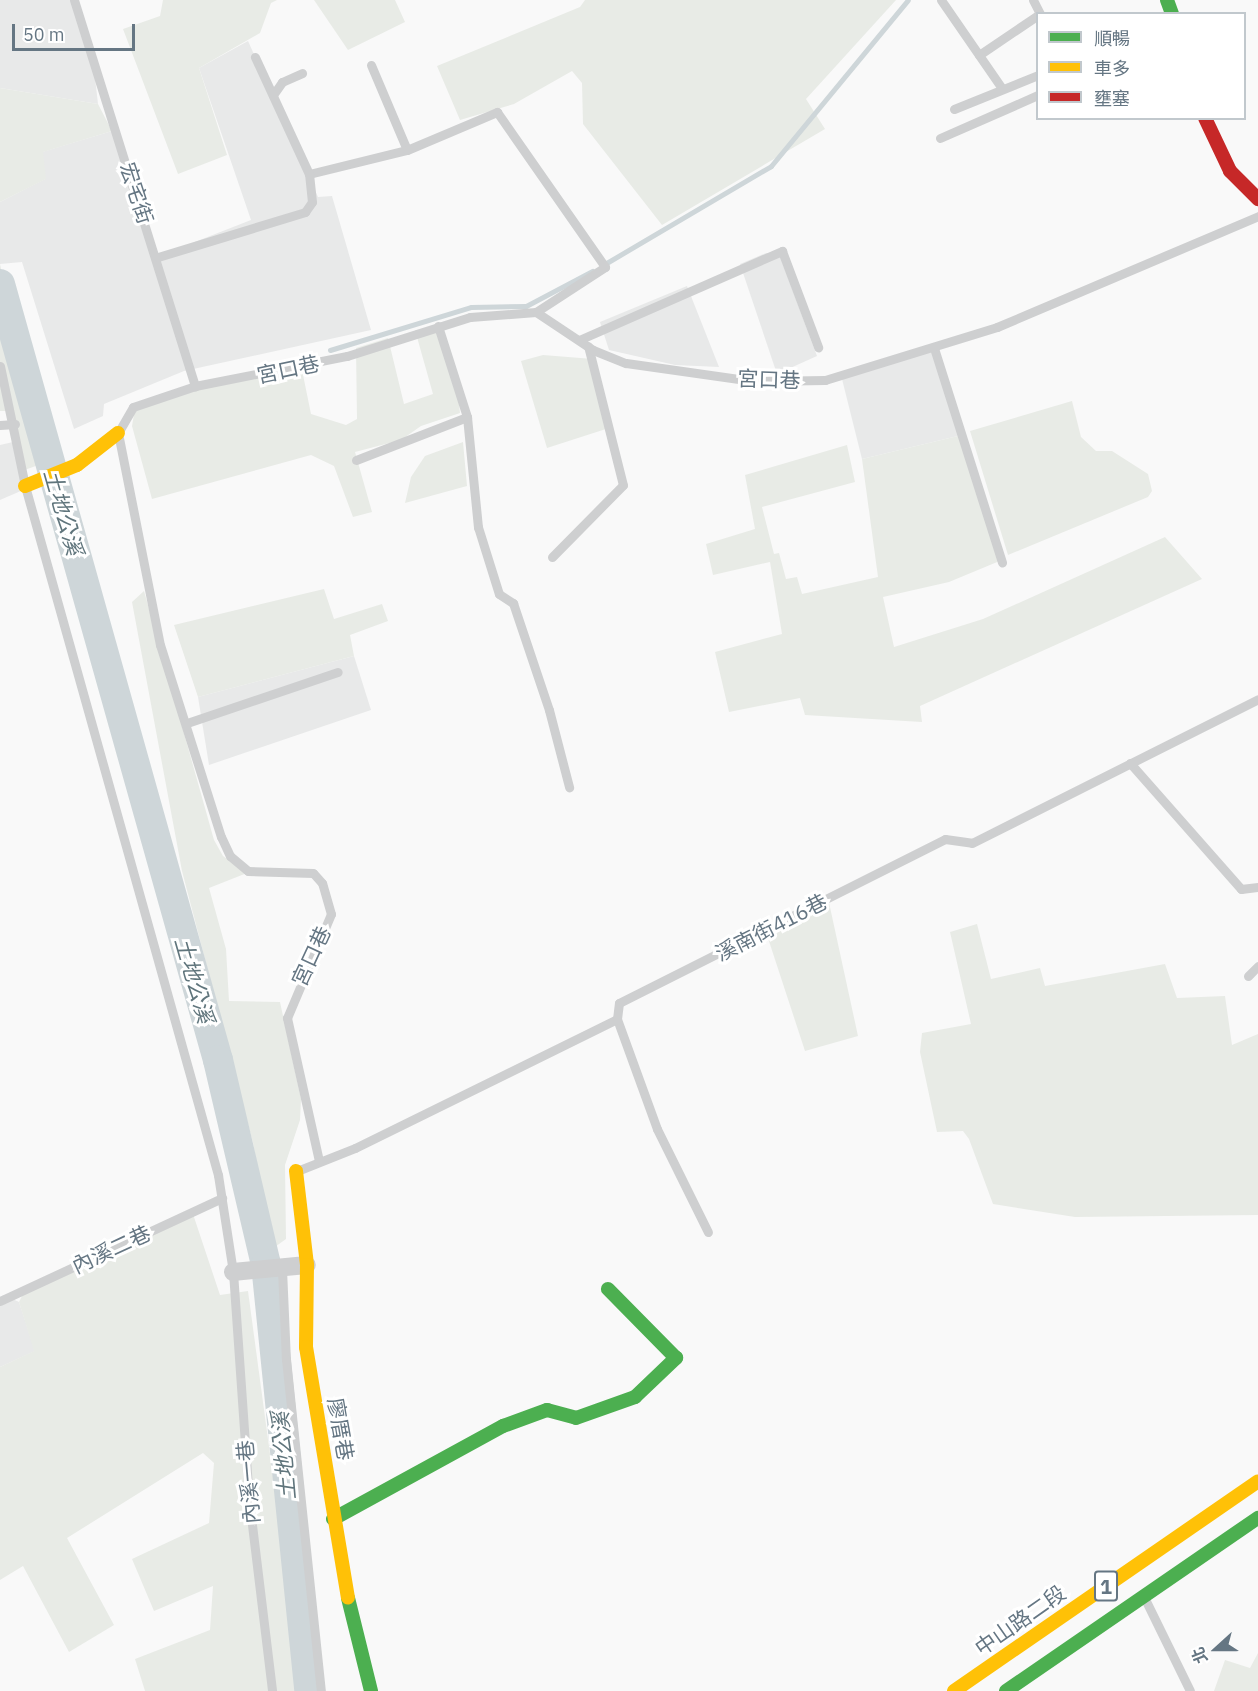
<!DOCTYPE html>
<html>
<head>
<meta charset="utf-8">
<style>
  body { margin:0 }
  #map { position:relative; width:1258px; height:1691px; overflow:hidden; background:#f9f9f9; font-family:"IBM Plex Sans","Noto Sans TC",sans-serif }
  div>[style] { position:absolute }
  .built>* { inset:0; background:#e8e9e9 }
  .green>* { inset:0; background:#e8ebe6 }
  .stream>* { height:5px; margin:-2.5px; padding:0 2.5px; transform-origin:2.5px; border-radius:2.5px; background:#ced6d9 }
  .river>* { height:30px; margin:-15px; padding:0 15px; transform-origin:15px; border-radius:15px; background:#ced6d9 }
  .lane>* { height:9px; margin:-4.5px; padding:0 4.5px; transform-origin:4.5px; border-radius:4.5px; background:#cecfd0 }
  .street>* { height:18px; margin:-9px; padding:0 9px; transform-origin:9px; border-radius:9px; background:#cecfd0 }
  .fast>* { height:14px; margin:-7px; padding:0 7px; transform-origin:7px; border-radius:7px; background:#4caf50 }
  .slow>* { height:14px; margin:-7px; padding:0 7px; transform-origin:7px; border-radius:7px; background:#ffc107 }
  .jam>* { height:14px; margin:-7px; padding:0 7px; transform-origin:7px; border-radius:7px; background:#c62828 }
  span { translate:-50% -50%; white-space:nowrap; text-align:center; line-height:1.15; -webkit-text-stroke:6px #fff; paint-order:stroke }
  .shield-label span { padding:2px 4px; background:#fff; border:2px solid; border-radius:4px; -webkit-text-stroke-width:0 }
  .shield-label { font-size:20px; color:#657683; font-weight:700 }
  .street-label { font-size:21px; color:#657683 }
  .water-label { font-size:22px; color:#60757c; font-style:italic }
  .legend { position:absolute; left:1036px; top:12px; width:210px; height:108px; box-sizing:border-box; background:#fff; border:2px solid #c1c8cd; margin:0; padding:8px 10px; list-style:none; font-size:18px; color:#657683 }
  .legend li { display:flex; align-items:center; gap:12px; height:30px }
  .legend b { width:30px; border:2px solid #c1c8cd }
  .north { position:absolute; left:1186px; top:1619px; width:60px; height:60px; -webkit-text-stroke:4px #fff; paint-order:stroke; rotate:249deg; font-size:16px; font-weight:700; line-height:24px; text-align:center; color:#657683 }
  .north::after { content:''; display:block; margin:auto; width:21px; height:27px; background:#657683; clip-path:polygon(50% 0,100% 100%,50% 72%,0 100%) }
  .scale { position:absolute; left:12px; top:24px; width:123px; height:27px; box-sizing:border-box; border:3px solid #657683; border-top:0; padding-left:8px; font-size:18px; line-height:21px; white-space:nowrap; color:#657683; -webkit-text-stroke:4px #fff; paint-order:stroke }
</style>
</head>
<body>
<div id="map">
  <div class="built">
    <i style="clip-path:polygon(0 0,74px 0,94px 69px,98px 104px,0 88px)"></i>
    <i style="clip-path:polygon(248px 41px,318px 197px,332px 196px,371px 330px,184px 371px,104px 404px,103px 416px,74px 429px,22px 262px,0 264px,0 202px,45px 179px,42px 152px,112px 131px,159px 256px,251px 220px,199px 68px)"></i>
    <i style="clip-path:polygon(766px 253px,780px 256px,817px 356px,777px 374px,740px 264px)"></i>
    <i style="clip-path:polygon(687px 286px,719px 367px,675px 365px,609px 350px,600px 322px)"></i>
    <i style="clip-path:polygon(929px 345px,962px 435px,862px 459px,842px 379px)"></i>
    <i style="clip-path:polygon(13px 442px,23px 490px,0 500px,0 445px)"></i>
    <i style="clip-path:polygon(354px 656px,371px 710px,209px 765px,198px 697px)"></i>
    <i style="clip-path:polygon(4px 1295px,19px 1302px,35px 1351px,0 1367px,0 1297px)"></i>
  </div>
  <div class="green">
    <i style="clip-path:polygon(163px 0,277px 0,271px 3px,260px 33px,199px 68px,227px 155px,178px 174px,123px 29px,160px 16px)"></i>
    <i style="clip-path:polygon(314px 0,395px 0,405px 22px,348px 50px)"></i>
    <i style="clip-path:polygon(585px 0,896px 0,806px 99px,825px 129px,662px 225px,583px 124px,582px 83px,572px 71px,514px 104px,460px 120px,437px 66px,580px 7px)"></i>
    <i style="clip-path:polygon(0 88px,98px 104px,112px 131px,43px 152px,46px 179px,0 202px)"></i>
    <i style="clip-path:polygon(0 264px,44px 463px,19px 472px,6px 411px,0 411px)"></i>
    <i style="clip-path:polygon(438px 329px,456px 377px,460px 413px,421px 426px,401px 440px,355px 452px,372px 512px,353px 517px,334px 466px,311px 455px,152px 499px,132px 426px,134px 414px,143px 403px,301px 365px,311px 414px,346px 425px,357px 419px,356px 348px,388px 338px,404px 404px,433px 394px,415px 330px)"></i>
    <i style="clip-path:polygon(543px 355px,593px 359px,609px 428px,547px 448px,521px 361px)"></i>
    <i style="clip-path:polygon(1072px 401px,1081px 437px,1096px 451px,1112px 451px,1148px 474px,1152px 491px,1148px 497px,1008px 555px,970px 431px)"></i>
    <i style="clip-path:polygon(962px 435px,1002px 560px,949px 582px,883px 597px,894px 647px,983px 619px,1165px 537px,1202px 579px,920px 706px,922px 722px,805px 715px,800px 698px,729px 712px,715px 652px,782px 634px,770px 562px,713px 575px,706px 544px,755px 529px,745px 475px,847px 445px,855px 482px,762px 507px,774px 554px,779px 553px,786px 579px,797px 577px,802px 594px,878px 577px,862px 459px)"></i>
    <i style="clip-path:polygon(463px 442px,467px 486px,405px 503px,411px 477px,425px 456px)"></i>
    <i style="clip-path:polygon(324px 589px,334px 619px,382px 604px,388px 621px,350px 635px,354px 656px,198px 697px,174px 625px)"></i>
    <i style="clip-path:polygon(144px 591px,214px 840px,223px 856px,247px 873px,209px 888px,226px 949px,229px 1001px,280px 1002px,301px 1099px,300px 1120px,285px 1165px,286px 1239px,272px 1249px,253px 1143px,182px 871px,132px 602px)"></i>
    <i style="clip-path:polygon(828px 898px,858px 1036px,805px 1051px,765px 929px)"></i>
    <i style="clip-path:polygon(977px 924px,991px 979px,1040px 968px,1045px 986px,1165px 964px,1177px 998px,1225px 996px,1232px 1045px,1258px 1034px,1258px 1215px,1075px 1217px,993px 1204px,969px 1139px,963px 1131px,937px 1132px,920px 1052px,922px 1033px,971px 1024px,950px 932px)"></i>
    <i style="clip-path:polygon(193px 1214px,220px 1295px,248px 1291px,302px 1691px,145px 1691px,135px 1659px,210px 1630px,213px 1586px,154px 1611px,132px 1559px,209px 1523px,214px 1463px,203px 1453px,67px 1538px,114px 1625px,69px 1652px,23px 1566px,0 1580px,0 1367px,34px 1351px,19px 1302px,27px 1286px)"></i>
    <i style="clip-path:polygon(1258px 1653px,1258px 1691px,1214px 1691px,1225px 1660px,1250px 1668px)"></i>
  </div>
  <div class="stream">
    <i style="left:603px;top:265px;width:195px;rotate:-30.5deg"></i>
    <i style="left:771px;top:166px;width:215px;rotate:-50.5deg"></i>
    <i style="left:330px;top:350px;width:147px;rotate:-17deg"></i>
    <i style="left:471px;top:307px;width:55px;rotate:-1deg"></i>
    <i style="left:526px;top:306px;width:75px;rotate:-27.9deg"></i>
  </div>
  <div class="river">
    <i style="left:0;top:284px;width:806px;rotate:74.31deg"></i>
    <i style="left:218px;top:1060px;width:210px;rotate:76.8deg"></i>
    <i style="left:266px;top:1264px;width:429px;rotate:84.2deg"></i>
  </div>
  <div class="lane">
    <i style="left:74px;top:0;width:405px;rotate:72.6deg"></i>
    <i style="left:941px;top:0;width:106px;rotate:55.4deg"></i>
    <i style="left:1033px;top:0;width:16px;rotate:63deg"></i>
    <i style="left:979px;top:55px;width:71px;rotate:-34.1deg"></i>
    <i style="left:371px;top:65px;width:92px;rotate:67deg"></i>
    <i style="left:273px;top:95px;width:16px;rotate:-55deg"></i>
    <i style="left:282px;top:82px;width:22px;rotate:-24deg"></i>
    <i style="left:954px;top:109px;width:91px;rotate:-22deg"></i>
    <i style="left:940px;top:138px;width:107px;rotate:-23.7deg"></i>
    <i style="left:309px;top:174px;width:101px;rotate:-13.8deg"></i>
    <i style="left:407px;top:150px;width:98px;rotate:-22.9deg"></i>
    <i style="left:497px;top:112px;width:189px;rotate:55.1deg"></i>
    <i style="left:605px;top:267px;width:82px;rotate:146.9deg"></i>
    <i style="left:158px;top:257px;width:154px;rotate:-17deg"></i>
    <i style="left:305px;top:212px;width:12px;rotate:-55deg"></i>
    <i style="left:312px;top:202px;width:28px;rotate:-96deg"></i>
    <i style="left:309px;top:174px;width:129px;rotate:-114.8deg"></i>
    <i style="left:438px;top:326px;width:96px;rotate:72.3deg"></i>
    <i style="left:467px;top:417px;width:111px;rotate:84.3deg"></i>
    <i style="left:478px;top:527px;width:70px;rotate:72.6deg"></i>
    <i style="left:499px;top:594px;width:17px;rotate:33deg"></i>
    <i style="left:513px;top:603px;width:113px;rotate:71.4deg"></i>
    <i style="left:549px;top:710px;width:80px;rotate:75.4deg"></i>
    <i style="left:579px;top:340px;width:222px;rotate:-23.7deg"></i>
    <i style="left:782px;top:251px;width:103px;rotate:69.4deg"></i>
    <i style="left:934px;top:348px;width:225px;rotate:72.4deg"></i>
    <i style="left:0;top:366px;width:123px;rotate:78.2deg"></i>
    <i style="left:25px;top:486px;width:716px;rotate:74.35deg"></i>
    <i style="left:218px;top:1175px;width:98px;rotate:81.2deg"></i>
    <i style="left:233px;top:1272px;width:229px;rotate:86deg"></i>
    <i style="left:249px;top:1500px;width:192px;rotate:83.1deg"></i>
    <i style="left:0;top:425px;width:15px;rotate:-4deg"></i>
    <i style="left:356px;top:460px;width:119px;rotate:-21.2deg"></i>
    <i style="left:552px;top:557px;width:101px;rotate:-45.4deg"></i>
    <i style="left:623px;top:485px;width:143px;rotate:-104.1deg"></i>
    <i style="left:187px;top:723px;width:159px;rotate:-18.7deg"></i>
    <i style="left:1130px;top:763px;width:168px;rotate:48.6deg"></i>
    <i style="left:1241px;top:889px;width:17px;rotate:-7deg"></i>
    <i style="left:1248px;top:976px;width:14px;rotate:-45deg"></i>
    <i style="left:617px;top:1019px;width:117px;rotate:70deg"></i>
    <i style="left:657px;top:1129px;width:115px;rotate:63.7deg"></i>
    <i style="left:319px;top:1161px;width:147px;rotate:-102.6deg"></i>
    <i style="left:287px;top:1018px;width:113px;rotate:-67.1deg"></i>
    <i style="left:331px;top:914px;width:32px;rotate:-106deg"></i>
    <i style="left:322px;top:883px;width:13px;rotate:-132deg"></i>
    <i style="left:313px;top:873px;width:65px;rotate:-178.2deg"></i>
    <i style="left:248px;top:871px;width:23px;rotate:-140deg"></i>
    <i style="left:230px;top:856px;width:21px;rotate:-115deg"></i>
    <i style="left:221px;top:837px;width:201px;rotate:-107.6deg"></i>
    <i style="left:160px;top:645px;width:216px;rotate:-101.2deg"></i>
    <i style="left:118px;top:433px;width:30px;rotate:-60deg"></i>
    <i style="left:133px;top:407px;width:65px;rotate:-18.7deg"></i>
    <i style="left:195px;top:386px;width:155px;rotate:-11.2deg"></i>
    <i style="left:347px;top:356px;width:129px;rotate:-17.6deg"></i>
    <i style="left:470px;top:317px;width:66px;rotate:-4.3deg"></i>
    <i style="left:536px;top:312px;width:69px;rotate:33.7deg"></i>
    <i style="left:593px;top:350px;width:35px;rotate:22deg"></i>
    <i style="left:626px;top:363px;width:128px;rotate:8.1deg"></i>
    <i style="left:753px;top:381px;width:72px;rotate:-0.8deg"></i>
    <i style="left:825px;top:380px;width:180px;rotate:-17.1deg"></i>
    <i style="left:997px;top:327px;width:284px;rotate:-23deg"></i>
    <i style="left:297px;top:1171px;width:62px;rotate:-21.6deg"></i>
    <i style="left:355px;top:1148px;width:292px;rotate:-26.2deg"></i>
    <i style="left:617px;top:1019px;width:16px;rotate:-83deg"></i>
    <i style="left:619px;top:1003px;width:365px;rotate:-26.7deg"></i>
    <i style="left:945px;top:839px;width:27px;rotate:8deg"></i>
    <i style="left:972px;top:843px;width:320px;rotate:-26.7deg"></i>
    <i style="left:282px;top:1269px;width:90px;rotate:87.5deg"></i>
    <i style="left:286px;top:1359px;width:334px;rotate:84deg"></i>
    <i style="left:0;top:1301px;width:245px;rotate:-24.9deg"></i>
    <i style="left:1145px;top:1599px;width:102px;rotate:63.9deg"></i>
  </div>
  <div class="street">
    <i style="left:233px;top:1272px;width:74px;rotate:-5.4deg"></i>
  </div>
  <div class="fast">
    <i style="left:1167px;top:0;width:15px;rotate:70deg"></i>
    <i style="left:333px;top:1519px;width:194px;rotate:-28.7deg"></i>
    <i style="left:503px;top:1426px;width:47px;rotate:-20deg"></i>
    <i style="left:547px;top:1410px;width:30px;rotate:15deg"></i>
    <i style="left:576px;top:1418px;width:63px;rotate:-19.6deg"></i>
    <i style="left:635px;top:1397px;width:57px;rotate:-43.6deg"></i>
    <i style="left:676px;top:1358px;width:97px;rotate:-134.6deg"></i>
    <i style="left:348px;top:1598px;width:96px;rotate:76.1deg"></i>
    <i style="left:1006px;top:1691px;width:306px;rotate:-34.5deg"></i>
  </div>
  <div class="slow">
    <i style="left:25px;top:486px;width:56px;rotate:-22deg"></i>
    <i style="left:77px;top:465px;width:52px;rotate:-38deg"></i>
    <i style="left:296px;top:1171px;width:95px;rotate:83.3deg"></i>
    <i style="left:307px;top:1265px;width:82px;rotate:90.7deg"></i>
    <i style="left:306px;top:1347px;width:254px;rotate:80.5deg"></i>
    <i style="left:954px;top:1691px;width:369px;rotate:-34.6deg"></i>
  </div>
  <div class="jam">
    <i style="left:1205px;top:118px;width:59px;rotate:64.7deg"></i>
    <i style="left:1230px;top:171px;width:40px;rotate:45deg"></i>
  </div>
  <div class="shield-label">
    <span style="left:1106px;top:1586px">1</span>
  </div>
  <div class="street-label">
    <span style="left:137px;top:193px;rotate:72deg">宏宅街</span>
    <span style="left:288px;top:369px;rotate:-12deg">宮口巷</span>
    <span style="left:769px;top:379px;rotate:2deg">宮口巷</span>
    <span style="left:771px;top:927px;rotate:-27deg">溪南街416巷</span>
    <span style="left:311px;top:956px;rotate:-65deg">宮口巷</span>
    <span style="left:111px;top:1249px;rotate:-25deg">內溪二巷</span>
    <span style="left:341px;top:1429px;rotate:80deg">廖厝巷</span>
    <span style="left:248px;top:1482px;rotate:-95deg">內溪一巷</span>
    <span style="left:1020px;top:1620px;rotate:-35deg">中山路二段</span>
  </div>
  <div class="water-label">
    <span style="left:64px;top:512px;rotate:74deg">土地公溪</span>
    <span style="left:195px;top:980px;rotate:74deg">土地公溪</span>
    <span style="left:283px;top:1456px;rotate:-95deg">土地公溪</span>
  </div>
  <ul class="legend">
  <li><b style="height:8px;background:#4caf50"></b>順暢</li>
  <li><b style="height:8px;background:#ffc107"></b>車多</li>
  <li><b style="height:8px;background:#c62828"></b>壅塞</li>
  </ul>
  <div class="north">北</div>
  <div class="scale">50 m</div>
</div>
</body>
</html>
